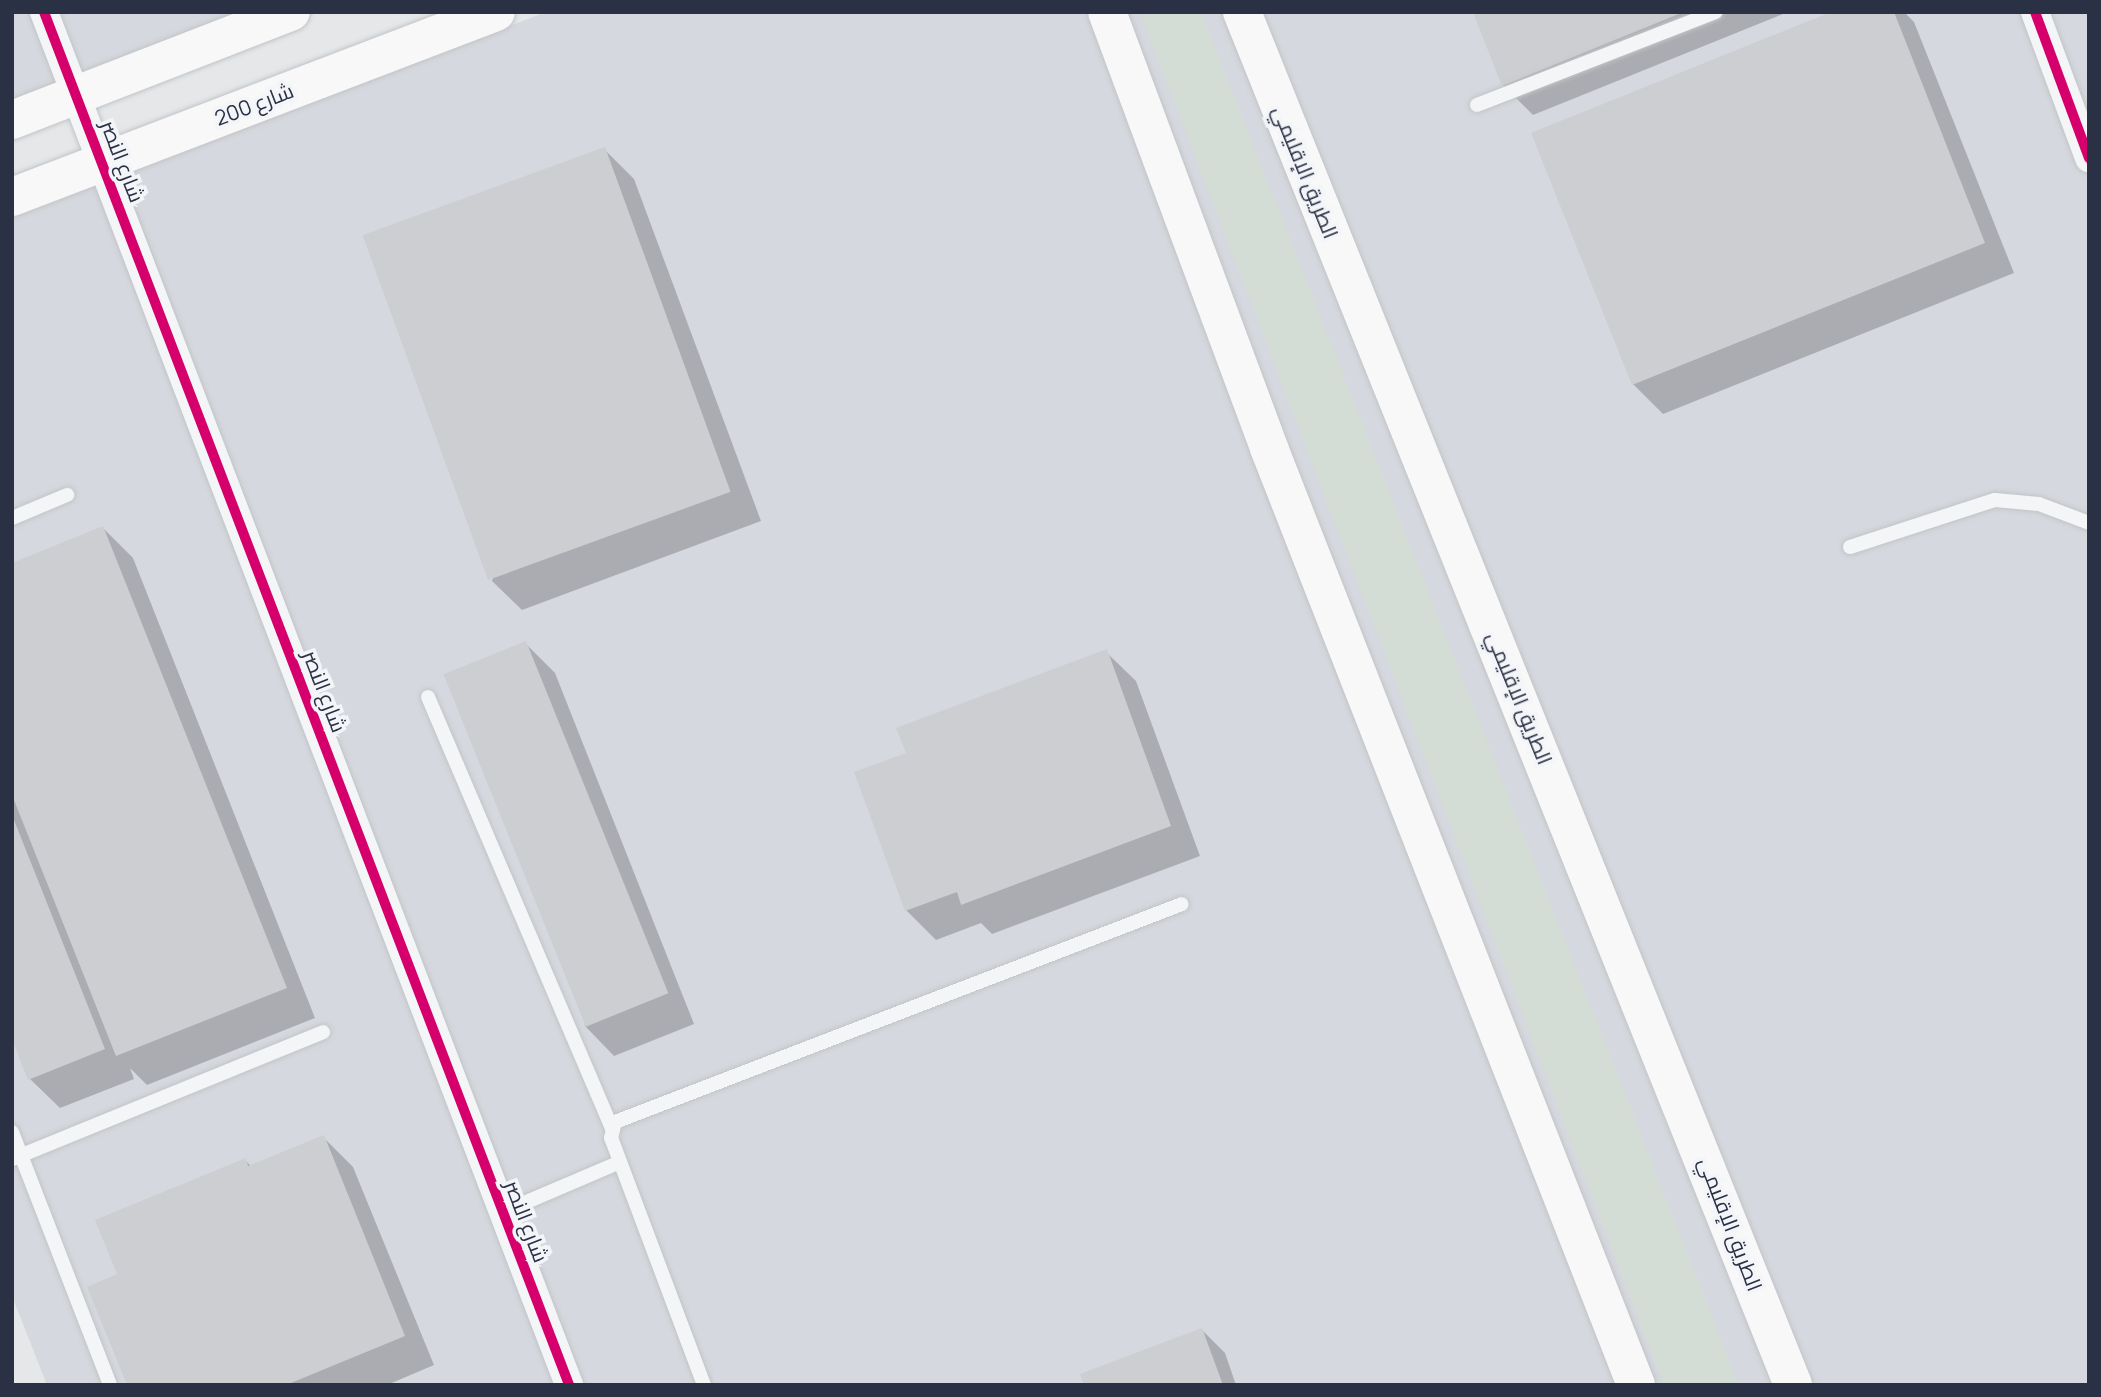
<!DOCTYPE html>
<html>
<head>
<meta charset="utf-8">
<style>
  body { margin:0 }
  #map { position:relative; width:2101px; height:1397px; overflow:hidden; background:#e5e7e9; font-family:Manrope,Cairo,sans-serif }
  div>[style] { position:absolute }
  .built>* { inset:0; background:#d5d8de }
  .green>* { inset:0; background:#d4ddd5 }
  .shadow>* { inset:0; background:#0003 }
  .building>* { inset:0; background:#ccced2; transform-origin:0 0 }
  .roads { filter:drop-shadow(0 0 2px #c2c4c7) drop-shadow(0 0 2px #c2c4c7) }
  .lane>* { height:14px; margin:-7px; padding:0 7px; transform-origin:7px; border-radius:7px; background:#f4f5f7 }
  .street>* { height:28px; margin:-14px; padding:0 14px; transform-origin:14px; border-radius:14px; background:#f4f5f7 }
  .secondary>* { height:38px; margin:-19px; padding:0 19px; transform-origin:19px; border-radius:19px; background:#f8f8f8 }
  .highway>* { height:38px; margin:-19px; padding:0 19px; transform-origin:19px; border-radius:19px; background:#f8f8f8 }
  .cycleway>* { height:10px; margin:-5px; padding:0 5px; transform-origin:5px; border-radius:5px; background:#d6006c }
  span { translate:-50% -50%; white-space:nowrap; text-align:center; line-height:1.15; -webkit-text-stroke:7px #f3f5f9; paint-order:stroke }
  .street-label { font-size:21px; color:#2b3144 }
  .frame { position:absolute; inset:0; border:14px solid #2b3144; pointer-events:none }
</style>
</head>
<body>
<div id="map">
  <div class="built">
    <i style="clip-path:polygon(12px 12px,240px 12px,12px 101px)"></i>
    <i style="clip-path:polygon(546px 12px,2089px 12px,2089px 1385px,47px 1385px,12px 1296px,12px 218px)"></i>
  </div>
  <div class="green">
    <i style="clip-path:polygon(1140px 12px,1201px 12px,1739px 1385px,1664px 1385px)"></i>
  </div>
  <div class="shadow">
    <i style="clip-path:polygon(1474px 12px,1788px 12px,1533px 115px,1503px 85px)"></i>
    <i style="clip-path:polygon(1836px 12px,1904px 12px,1914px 22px,2014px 273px,1663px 414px,1633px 384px)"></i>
    <i style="clip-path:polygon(604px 149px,634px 179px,761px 521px,522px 610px,492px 581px)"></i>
    <i style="clip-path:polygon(103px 528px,133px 558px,315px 1018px,147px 1085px,130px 1068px,134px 1079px,60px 1108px,30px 1079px,12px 1034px,12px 564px)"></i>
    <i style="clip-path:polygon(525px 643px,555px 673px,694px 1024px,614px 1056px,585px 1026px)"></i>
    <i style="clip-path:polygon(1106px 652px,1136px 681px,1200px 856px,992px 934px,981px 923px,936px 940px,906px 910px,908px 754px)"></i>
    <i style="clip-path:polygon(323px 1137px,353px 1167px,434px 1365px,387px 1385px,129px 1385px,119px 1275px,245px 1160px,252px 1167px)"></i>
    <i style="clip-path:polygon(1202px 1330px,1225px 1353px,1236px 1385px,1086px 1385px)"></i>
  </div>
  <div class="building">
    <i style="clip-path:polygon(1473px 12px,1684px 12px,1502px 86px)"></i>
    <i style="clip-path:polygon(1831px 12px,1894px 12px,1985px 243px,1632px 385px,1531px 133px)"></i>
    <i style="left:605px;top:147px;width:367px;height:258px;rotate:70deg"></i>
    <i style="clip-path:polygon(103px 526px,287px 988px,116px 1056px,12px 795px,12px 563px)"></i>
    <i style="left:526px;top:641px;width:380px;height:89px;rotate:68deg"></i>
    <i style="clip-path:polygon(1107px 649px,1171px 826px,961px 905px,957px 892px,905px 911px,854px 772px,906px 753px,896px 728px)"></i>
    <i style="clip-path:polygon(12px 815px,105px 1049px,28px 1080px,12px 1039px)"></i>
    <i style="clip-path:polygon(324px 1135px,405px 1336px,286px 1385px,127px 1385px,87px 1287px,117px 1274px,95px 1220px,246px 1158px,248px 1166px)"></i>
    <i style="clip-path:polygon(1202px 1328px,1223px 1385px,1084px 1385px,1080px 1374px)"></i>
  </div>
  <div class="roads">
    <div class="lane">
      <i style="left:1477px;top:105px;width:256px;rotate:-21.3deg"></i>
      <i style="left:12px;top:518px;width:60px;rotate:-22.7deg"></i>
      <i style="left:1850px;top:547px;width:152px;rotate:-18deg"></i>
      <i style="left:1995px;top:500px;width:44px;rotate:5.2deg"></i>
      <i style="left:2039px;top:504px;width:53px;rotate:20.8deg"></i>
      <i style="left:428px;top:697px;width:470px;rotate:66.9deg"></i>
      <i style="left:12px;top:1132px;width:271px;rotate:68.8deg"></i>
      <i style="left:12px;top:1159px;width:336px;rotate:-22.2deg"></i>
      <i style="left:503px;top:1212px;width:127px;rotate:-23.1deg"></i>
      <i style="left:704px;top:1385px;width:264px;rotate:-110.6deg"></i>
      <i style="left:611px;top:1138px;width:16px;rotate:-76deg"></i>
      <i style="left:615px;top:1122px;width:607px;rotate:-21.03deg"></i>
    </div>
    <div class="street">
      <i style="left:44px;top:12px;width:1470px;rotate:69.07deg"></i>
      <i style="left:2035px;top:12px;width:156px;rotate:69.7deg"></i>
    </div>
    <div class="secondary">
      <i style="left:12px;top:120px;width:299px;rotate:-21.2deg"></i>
      <i style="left:12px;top:197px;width:518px;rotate:-20.92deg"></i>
    </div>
    <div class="highway">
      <i style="left:1107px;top:12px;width:465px;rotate:69.6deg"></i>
      <i style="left:1269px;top:448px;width:1006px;rotate:68.61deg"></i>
      <i style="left:1242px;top:12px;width:1479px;rotate:68.13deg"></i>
    </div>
  </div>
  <div class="cycleway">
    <i style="left:44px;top:12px;width:1470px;rotate:69.07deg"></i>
    <i style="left:2035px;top:12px;width:156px;rotate:69.7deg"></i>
  </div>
  <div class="street-label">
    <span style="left:254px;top:104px;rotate:-21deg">شارع 200</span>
    <span style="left:123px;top:161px;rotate:69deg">شارع النصر</span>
    <span style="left:1306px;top:172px;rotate:68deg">الطريق الإقليمي</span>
    <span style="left:325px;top:691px;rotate:69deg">شارع النصر</span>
    <span style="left:1520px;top:698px;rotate:68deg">الطريق الإقليمي</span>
    <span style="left:527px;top:1221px;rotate:69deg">شارع النصر</span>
    <span style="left:1731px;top:1224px;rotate:69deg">الطريق الإقليمي</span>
  </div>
  <div class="frame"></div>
</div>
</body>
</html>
